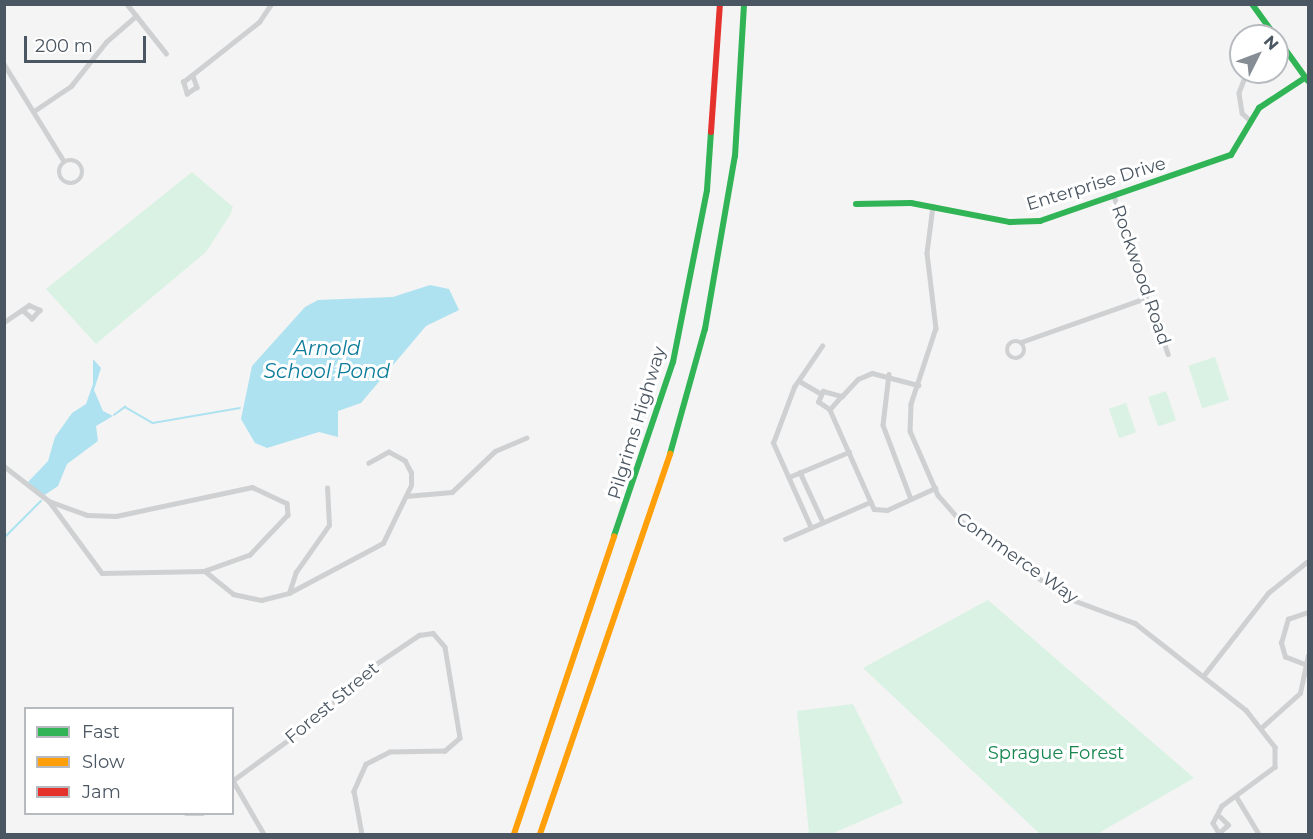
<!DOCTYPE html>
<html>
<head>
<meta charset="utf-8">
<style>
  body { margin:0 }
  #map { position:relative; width:1313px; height:839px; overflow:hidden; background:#f4f4f4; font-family:Montserrat,sans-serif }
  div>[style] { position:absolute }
  .green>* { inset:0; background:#d9f2e3; transform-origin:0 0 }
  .water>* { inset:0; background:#aee2f0 }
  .stream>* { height:1.5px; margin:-0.75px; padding:0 0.75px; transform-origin:0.75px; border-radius:0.75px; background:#aee2f0 }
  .street>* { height:4.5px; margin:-2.25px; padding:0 2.25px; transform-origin:2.25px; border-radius:2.25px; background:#ced0d2 }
  .street>.ring { margin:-2.25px; padding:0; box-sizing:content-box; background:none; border:4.5px solid #ced0d2; border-radius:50% }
  .fast>* { height:6px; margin:-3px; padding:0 3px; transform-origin:3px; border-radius:3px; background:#30b455 }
  .slow>* { height:6px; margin:-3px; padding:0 3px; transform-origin:3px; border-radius:3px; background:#ff9f0a }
  .jam>* { height:6px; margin:-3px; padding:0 3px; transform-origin:3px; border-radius:3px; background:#e5322d }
  span { translate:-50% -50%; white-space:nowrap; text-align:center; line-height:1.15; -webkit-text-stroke:6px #fff; paint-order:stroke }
  .street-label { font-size:18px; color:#4a5661 }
  .park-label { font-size:18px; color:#17864f }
  .water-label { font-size:20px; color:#0c7c9b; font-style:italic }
  .frame { position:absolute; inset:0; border:6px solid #4a5661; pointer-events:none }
  .legend { position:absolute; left:24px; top:707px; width:210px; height:108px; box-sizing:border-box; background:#fff; border:2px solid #b7bbc0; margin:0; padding:8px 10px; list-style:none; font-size:18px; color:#4a5661 }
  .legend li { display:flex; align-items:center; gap:12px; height:30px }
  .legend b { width:30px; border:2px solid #b7bbc0 }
  .north { position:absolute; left:1229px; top:24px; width:60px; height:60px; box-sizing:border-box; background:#fff; border:2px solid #b7bbc0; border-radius:50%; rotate:48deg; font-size:16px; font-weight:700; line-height:24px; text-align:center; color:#4a5661 }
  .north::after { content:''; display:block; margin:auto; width:21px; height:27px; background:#868d94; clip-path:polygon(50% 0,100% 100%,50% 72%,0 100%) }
  .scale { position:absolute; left:24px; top:36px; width:122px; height:27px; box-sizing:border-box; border:3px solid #4a5661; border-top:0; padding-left:8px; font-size:18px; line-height:21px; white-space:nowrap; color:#4a5661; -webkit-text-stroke:4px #fff; paint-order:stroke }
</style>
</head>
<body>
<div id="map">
  <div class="green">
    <i style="clip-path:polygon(192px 172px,233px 207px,230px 215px,206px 252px,96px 344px,46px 289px)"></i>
    <i style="left:1215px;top:357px;width:45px;height:28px;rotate:72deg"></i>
    <i style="left:1166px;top:391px;width:31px;height:19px;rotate:71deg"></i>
    <i style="left:1126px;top:403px;width:31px;height:18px;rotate:71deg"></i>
    <i style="clip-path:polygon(988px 600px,1194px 778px,1097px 834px,1040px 834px,863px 668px)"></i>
    <i style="clip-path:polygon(853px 704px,903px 803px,831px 834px,809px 834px,797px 711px)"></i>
  </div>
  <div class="water">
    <i style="clip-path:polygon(430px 285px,449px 289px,459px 310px,426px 326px,361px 403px,338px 411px,338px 437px,319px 432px,267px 448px,255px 443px,241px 419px,252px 366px,305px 307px,318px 300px,393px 297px)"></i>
    <i style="clip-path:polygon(93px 359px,101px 368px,94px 390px,103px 411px,113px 416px,96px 426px,98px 441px,67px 464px,58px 486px,43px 496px,28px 482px,48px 461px,55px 437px,72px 413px,86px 404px,93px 384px)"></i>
  </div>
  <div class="stream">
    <i style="left:114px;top:415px;width:14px;rotate:-36deg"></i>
    <i style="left:125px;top:407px;width:32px;rotate:30deg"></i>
    <i style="left:153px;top:423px;width:88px;rotate:-9.8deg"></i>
    <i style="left:4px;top:538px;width:52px;rotate:-45deg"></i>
  </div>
  <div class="street">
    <i style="left:127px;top:4px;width:63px;rotate:51.5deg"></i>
    <i style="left:4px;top:64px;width:114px;rotate:58.3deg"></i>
    <i style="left:1247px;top:72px;width:22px;rotate:111deg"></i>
    <i style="left:1239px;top:93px;width:20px;rotate:81deg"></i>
    <i style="left:1242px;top:113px;width:12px;rotate:42deg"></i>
    <i style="left:193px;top:76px;width:12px;rotate:70deg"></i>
    <i style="left:197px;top:87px;width:12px;rotate:145deg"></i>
    <i style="left:187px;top:94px;width:13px;rotate:-108deg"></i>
    <i style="left:183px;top:82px;width:97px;rotate:-38.3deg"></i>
    <i style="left:259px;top:22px;width:22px;rotate:-56deg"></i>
    <i style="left:34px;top:111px;width:45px;rotate:-34deg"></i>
    <i style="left:71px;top:86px;width:56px;rotate:-51.5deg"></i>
    <i style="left:106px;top:42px;width:40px;rotate:-41deg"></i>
    <i class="ring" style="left:59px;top:160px;width:19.5px;height:19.5px"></i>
    <i style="left:1114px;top:196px;width:167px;rotate:71.1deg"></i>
    <i style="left:933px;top:206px;width:47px;rotate:97.3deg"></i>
    <i style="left:927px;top:253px;width:76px;rotate:83.2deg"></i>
    <i style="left:936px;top:328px;width:80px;rotate:108.2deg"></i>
    <i style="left:911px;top:404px;width:27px;rotate:92deg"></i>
    <i style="left:910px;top:431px;width:70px;rotate:66.4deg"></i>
    <i style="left:938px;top:495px;width:35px;rotate:49deg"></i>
    <i style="left:961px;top:521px;width:129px;rotate:36.2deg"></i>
    <i style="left:1065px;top:597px;width:75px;rotate:20.4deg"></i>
    <i style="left:1135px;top:623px;width:141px;rotate:38.1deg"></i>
    <i style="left:1246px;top:710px;width:47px;rotate:51.9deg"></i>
    <i style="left:1275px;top:747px;width:20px;rotate:90deg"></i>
    <i style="left:1275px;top:767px;width:66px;rotate:143.7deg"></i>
    <i style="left:1222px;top:806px;width:19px;rotate:118deg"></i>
    <i style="left:1213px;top:823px;width:12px;rotate:59deg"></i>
    <i style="left:1219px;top:833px;width:12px;rotate:-42deg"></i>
    <i style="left:1228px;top:825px;width:11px;rotate:-135deg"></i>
    <i style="left:4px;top:322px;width:30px;rotate:-34deg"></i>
    <i style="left:29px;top:305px;width:12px;rotate:24deg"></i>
    <i style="left:40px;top:310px;width:12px;rotate:132deg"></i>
    <i style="left:32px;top:319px;width:13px;rotate:-138deg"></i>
    <i class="ring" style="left:1007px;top:341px;width:13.5px;height:13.5px"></i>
    <i style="left:1021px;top:342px;width:136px;rotate:-19.4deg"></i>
    <i style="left:889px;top:374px;width:51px;rotate:96.7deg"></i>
    <i style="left:883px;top:425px;width:79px;rotate:69.3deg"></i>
    <i style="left:801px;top:382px;width:22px;rotate:30deg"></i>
    <i style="left:842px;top:396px;width:18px;rotate:131deg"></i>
    <i style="left:830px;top:410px;width:14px;rotate:-146deg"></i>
    <i style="left:818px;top:402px;width:12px;rotate:-66deg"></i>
    <i style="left:823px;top:391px;width:20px;rotate:15deg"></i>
    <i style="left:842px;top:396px;width:23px;rotate:-47deg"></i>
    <i style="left:858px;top:379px;width:15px;rotate:-23deg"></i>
    <i style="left:872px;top:373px;width:48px;rotate:14.6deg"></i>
    <i style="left:830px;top:410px;width:108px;rotate:66deg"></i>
    <i style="left:874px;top:509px;width:13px;rotate:4deg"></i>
    <i style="left:887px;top:510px;width:53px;rotate:-24.6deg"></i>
    <i style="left:4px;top:466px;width:57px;rotate:37.9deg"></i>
    <i style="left:49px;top:501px;width:89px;rotate:53.6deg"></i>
    <i style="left:102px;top:573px;width:103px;rotate:-1.1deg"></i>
    <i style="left:205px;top:571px;width:36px;rotate:39deg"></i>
    <i style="left:233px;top:594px;width:29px;rotate:12deg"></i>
    <i style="left:261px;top:600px;width:29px;rotate:-14deg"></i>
    <i style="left:289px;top:593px;width:106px;rotate:-28deg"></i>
    <i style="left:383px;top:543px;width:64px;rotate:-64.2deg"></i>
    <i style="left:411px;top:485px;width:12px;rotate:-90deg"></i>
    <i style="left:411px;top:473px;width:13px;rotate:-117deg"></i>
    <i style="left:405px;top:461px;width:18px;rotate:-151deg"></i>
    <i style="left:389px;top:452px;width:23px;rotate:151deg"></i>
    <i style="left:800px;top:472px;width:55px;rotate:65.3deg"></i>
    <i style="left:789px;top:477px;width:65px;rotate:-22.6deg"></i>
    <i style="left:406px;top:496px;width:46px;rotate:-5deg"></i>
    <i style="left:452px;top:492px;width:59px;rotate:-43.6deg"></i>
    <i style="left:495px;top:451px;width:34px;rotate:-23deg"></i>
    <i style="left:49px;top:501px;width:40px;rotate:20.2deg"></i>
    <i style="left:87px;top:515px;width:29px;rotate:2deg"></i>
    <i style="left:116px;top:516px;width:139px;rotate:-12deg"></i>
    <i style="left:252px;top:487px;width:38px;rotate:25deg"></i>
    <i style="left:287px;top:503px;width:12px;rotate:85deg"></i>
    <i style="left:288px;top:515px;width:55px;rotate:133.5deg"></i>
    <i style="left:250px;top:555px;width:48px;rotate:160.4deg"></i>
    <i style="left:811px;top:528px;width:93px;rotate:-114.1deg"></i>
    <i style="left:773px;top:443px;width:60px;rotate:-69.4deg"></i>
    <i style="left:794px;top:387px;width:50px;rotate:-55.7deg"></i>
    <i style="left:785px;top:539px;width:93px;rotate:-23.5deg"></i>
    <i style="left:289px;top:593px;width:22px;rotate:-72deg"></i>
    <i style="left:296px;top:572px;width:57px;rotate:-54.9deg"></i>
    <i style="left:329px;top:525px;width:37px;rotate:-93deg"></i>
    <i style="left:1306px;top:665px;width:22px;rotate:-159deg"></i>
    <i style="left:1285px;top:657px;width:15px;rotate:-106deg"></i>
    <i style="left:1281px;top:643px;width:25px;rotate:-74deg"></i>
    <i style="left:1288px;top:619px;width:21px;rotate:-19deg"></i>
    <i style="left:1204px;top:675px;width:104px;rotate:-52deg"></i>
    <i style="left:1268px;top:593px;width:51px;rotate:-38.7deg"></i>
    <i style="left:1261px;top:728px;width:52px;rotate:-41.9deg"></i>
    <i style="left:1300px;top:693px;width:38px;rotate:-78deg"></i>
    <i style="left:232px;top:779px;width:64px;rotate:59.8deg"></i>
    <i style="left:232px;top:781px;width:100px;rotate:-36.1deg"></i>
    <i style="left:313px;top:722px;width:68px;rotate:-45deg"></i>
    <i style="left:361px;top:674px;width:70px;rotate:-33.9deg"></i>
    <i style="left:419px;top:635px;width:14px;rotate:-8deg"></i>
    <i style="left:433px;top:633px;width:18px;rotate:49deg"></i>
    <i style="left:445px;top:647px;width:92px;rotate:80.6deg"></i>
    <i style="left:460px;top:738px;width:20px;rotate:139deg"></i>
    <i style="left:445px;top:751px;width:55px;rotate:179deg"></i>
    <i style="left:390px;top:752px;width:27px;rotate:153deg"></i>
    <i style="left:366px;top:764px;width:30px;rotate:114deg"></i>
    <i style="left:354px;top:791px;width:44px;rotate:79.5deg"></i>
    <i style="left:1236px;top:796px;width:44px;rotate:58.8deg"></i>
    <i style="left:186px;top:814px;width:17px"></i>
  </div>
  <div class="fast">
    <i style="left:1252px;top:4px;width:39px;rotate:54deg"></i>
    <i style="left:1277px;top:38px;width:53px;rotate:54.2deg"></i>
    <i style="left:856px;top:204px;width:55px;rotate:-1deg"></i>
    <i style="left:911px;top:203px;width:101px;rotate:10.9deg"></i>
    <i style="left:1010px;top:222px;width:30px;rotate:-2deg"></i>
    <i style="left:1040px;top:221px;width:202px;rotate:-19.1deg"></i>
    <i style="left:1231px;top:155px;width:55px;rotate:-59.2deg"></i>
    <i style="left:1259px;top:108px;width:56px;rotate:-33.4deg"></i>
    <i style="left:670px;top:454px;width:130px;rotate:-74.4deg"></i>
    <i style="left:705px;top:329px;width:176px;rotate:-80.2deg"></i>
    <i style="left:735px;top:156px;width:152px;rotate:-86.6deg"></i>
    <i style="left:614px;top:536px;width:184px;rotate:-71.3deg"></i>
    <i style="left:673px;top:362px;width:175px;rotate:-78.8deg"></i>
    <i style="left:707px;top:190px;width:58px;rotate:-86.1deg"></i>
  </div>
  <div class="slow">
    <i style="left:514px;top:834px;width:314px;rotate:-71.4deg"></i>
    <i style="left:540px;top:834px;width:402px;rotate:-71.1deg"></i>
  </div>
  <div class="jam">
    <i style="left:711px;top:132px;width:128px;rotate:-86deg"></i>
  </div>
  <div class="street-label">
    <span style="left:1096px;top:184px;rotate:-17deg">Enterprise Drive</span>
    <span style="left:1141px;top:275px;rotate:71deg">Rockwood Road</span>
    <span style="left:637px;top:423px;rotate:-73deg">Pilgrims Highway</span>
    <span style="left:1017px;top:558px;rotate:35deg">Commerce Way</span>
    <span style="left:332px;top:703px;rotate:-40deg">Forest Street</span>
  </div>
  <div class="park-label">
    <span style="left:1056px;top:753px">Sprague Forest</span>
  </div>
  <div class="water-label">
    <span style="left:327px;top:360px">Arnold<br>School Pond</span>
  </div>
  <div class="frame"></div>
  <ul class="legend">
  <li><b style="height:8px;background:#30b455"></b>Fast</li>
  <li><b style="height:8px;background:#ff9f0a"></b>Slow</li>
  <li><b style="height:8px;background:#e5322d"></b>Jam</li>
  </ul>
  <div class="north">N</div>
  <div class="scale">200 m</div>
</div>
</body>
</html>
